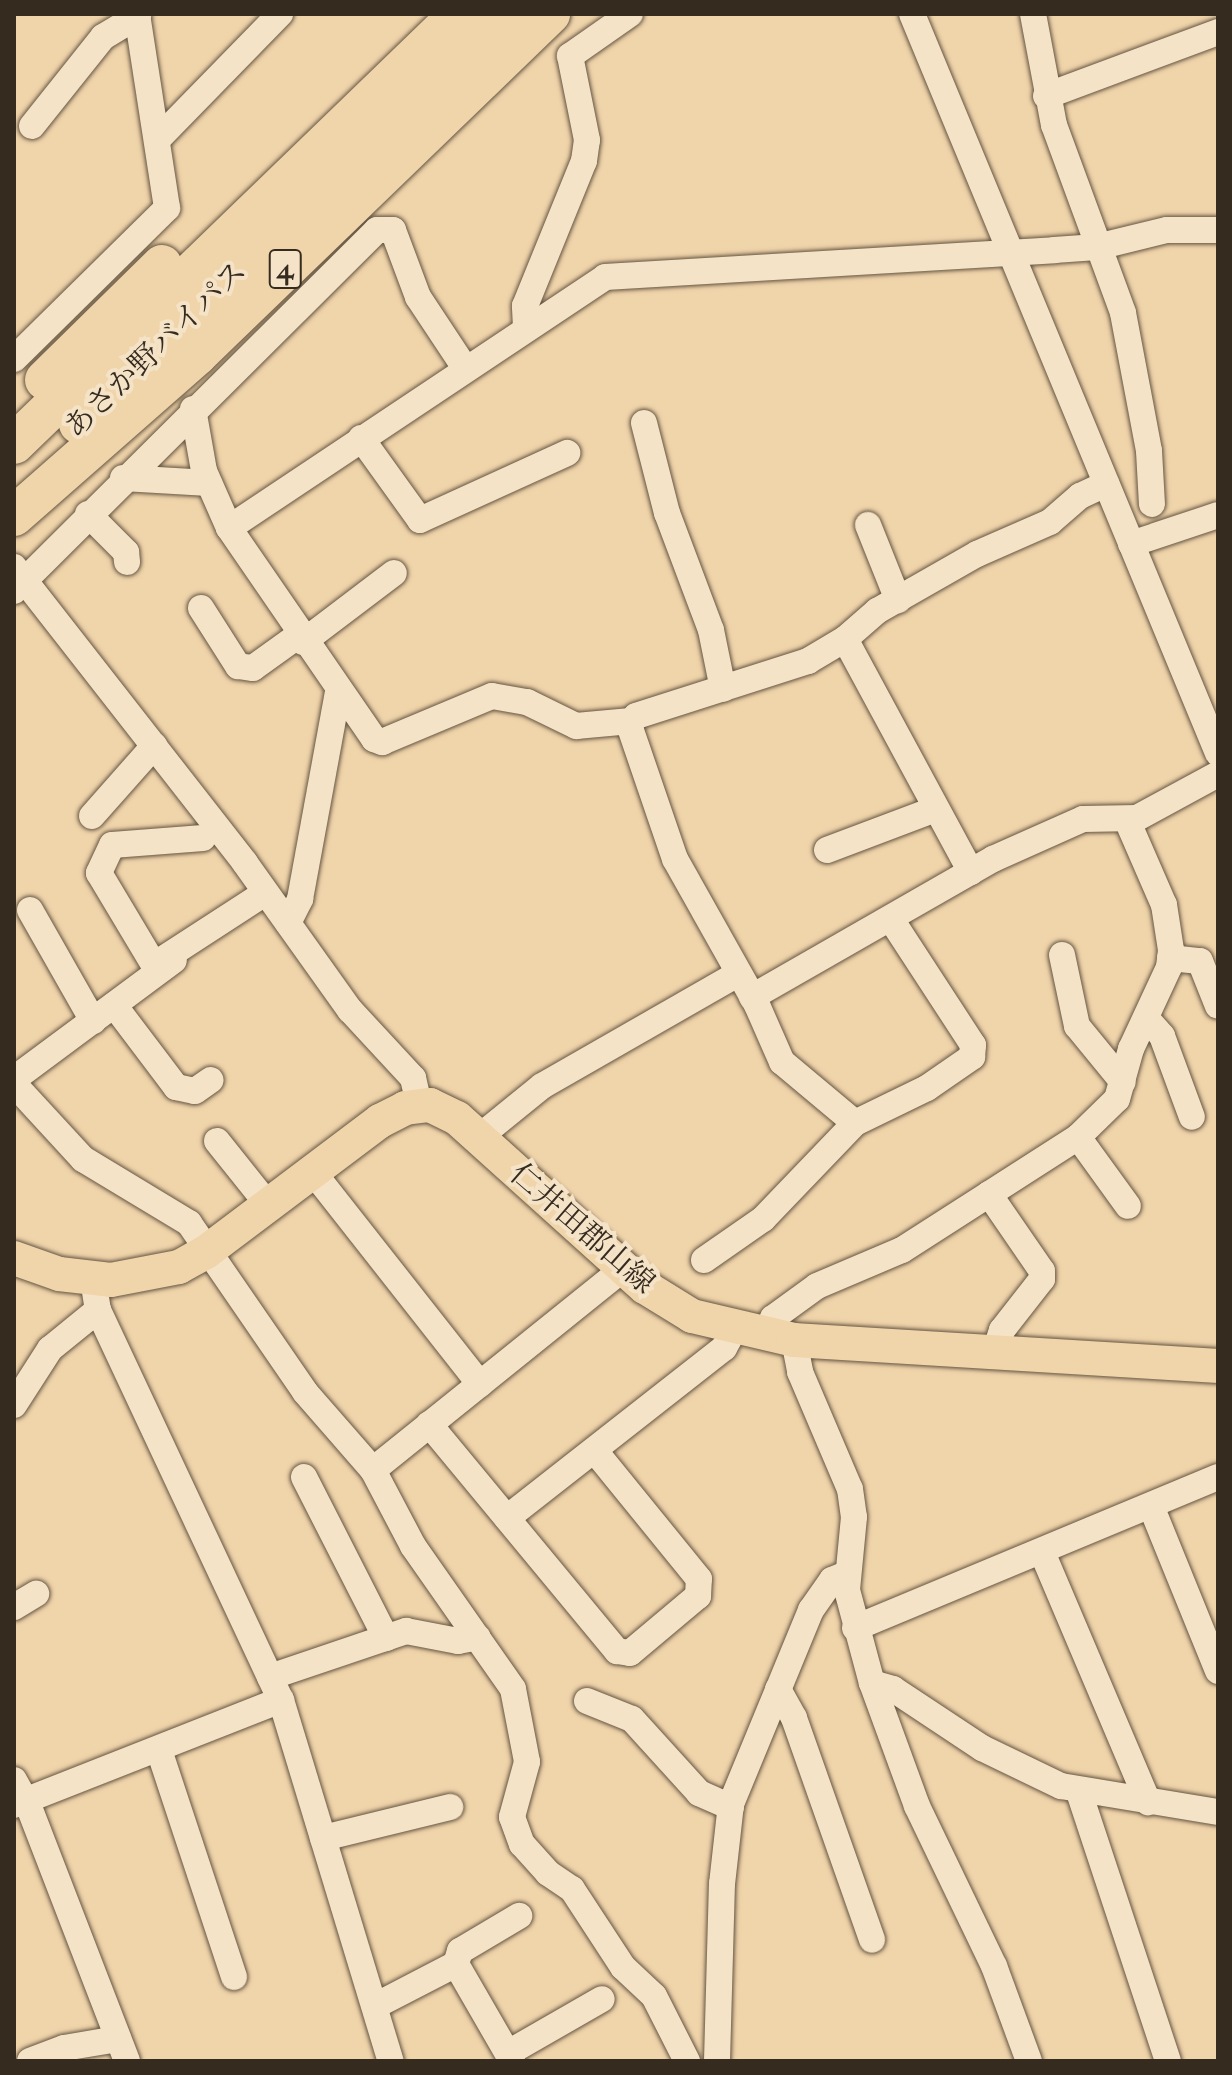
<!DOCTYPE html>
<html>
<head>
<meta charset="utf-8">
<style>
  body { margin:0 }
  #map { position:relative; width:1232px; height:2075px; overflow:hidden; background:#f0d4aa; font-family:"IM FELL French Canon","Noto Serif JP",serif }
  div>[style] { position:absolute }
  .roads { filter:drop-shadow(0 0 2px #645542) drop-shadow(0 0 2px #645542) }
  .minor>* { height:26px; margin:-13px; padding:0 13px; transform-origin:13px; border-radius:13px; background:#f5e3c8 }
  .major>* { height:34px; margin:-17px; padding:0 17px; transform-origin:17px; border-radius:17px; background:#f0d4aa }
  .highway>* { height:40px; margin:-20px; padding:0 20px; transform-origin:20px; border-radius:20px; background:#f0d4aa }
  span { translate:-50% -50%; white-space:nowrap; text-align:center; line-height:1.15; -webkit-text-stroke:8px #f5e3c8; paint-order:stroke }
  .shield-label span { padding:2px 6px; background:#f5e3c8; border:2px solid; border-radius:6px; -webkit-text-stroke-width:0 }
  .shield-label { font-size:28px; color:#352b1f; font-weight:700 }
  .street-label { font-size:30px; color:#352b1f }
  .frame { position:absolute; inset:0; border:16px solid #352b1f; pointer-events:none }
</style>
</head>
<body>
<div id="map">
  <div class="roads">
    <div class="minor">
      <i style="left:912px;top:14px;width:800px;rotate:67.51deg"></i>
      <i style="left:1033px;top:14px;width:113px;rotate:79.3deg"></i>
      <i style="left:1054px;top:125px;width:200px;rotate:69.8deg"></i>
      <i style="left:1123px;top:313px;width:140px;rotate:79.3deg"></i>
      <i style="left:1149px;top:451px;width:53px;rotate:86.8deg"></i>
      <i style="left:1046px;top:96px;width:184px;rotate:-20.4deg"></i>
      <i style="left:32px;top:126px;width:114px;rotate:-51.4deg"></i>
      <i style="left:103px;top:37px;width:41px;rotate:-31deg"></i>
      <i style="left:158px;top:139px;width:175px;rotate:-45.7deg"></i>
      <i style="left:526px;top:327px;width:21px;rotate:-93deg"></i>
      <i style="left:525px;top:306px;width:157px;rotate:-67.9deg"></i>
      <i style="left:584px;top:161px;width:21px;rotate:-82deg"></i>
      <i style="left:587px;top:140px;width:86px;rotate:-101.4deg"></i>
      <i style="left:570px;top:56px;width:73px;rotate:-35deg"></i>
      <i style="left:14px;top:359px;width:215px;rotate:-44.6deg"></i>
      <i style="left:167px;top:208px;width:196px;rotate:-98.8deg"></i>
      <i style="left:193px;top:409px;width:63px;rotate:79.9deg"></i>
      <i style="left:204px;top:471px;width:62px;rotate:66.3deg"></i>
      <i style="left:229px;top:528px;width:256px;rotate:55.5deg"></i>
      <i style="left:374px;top:739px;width:9px;rotate:21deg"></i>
      <i style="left:382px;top:742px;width:119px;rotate:-22.7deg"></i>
      <i style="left:492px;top:696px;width:36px;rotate:10deg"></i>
      <i style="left:527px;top:702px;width:55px;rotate:26.1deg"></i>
      <i style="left:576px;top:726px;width:55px;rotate:-5.2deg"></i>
      <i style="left:644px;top:423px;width:93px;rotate:75.7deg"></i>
      <i style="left:667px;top:513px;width:125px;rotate:69.4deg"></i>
      <i style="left:711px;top:630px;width:60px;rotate:78.5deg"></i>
      <i style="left:361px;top:438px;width:101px;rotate:54.3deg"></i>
      <i style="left:420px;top:520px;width:162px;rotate:-24.5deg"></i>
      <i style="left:123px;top:478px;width:86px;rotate:3.3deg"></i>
      <i style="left:88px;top:514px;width:54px;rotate:45deg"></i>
      <i style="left:126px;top:552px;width:10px;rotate:84deg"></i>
      <i style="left:868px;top:525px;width:81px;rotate:68.2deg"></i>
      <i style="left:229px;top:528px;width:452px;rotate:-33.7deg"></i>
      <i style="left:605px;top:277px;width:450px;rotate:-3.4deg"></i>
      <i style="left:1054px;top:250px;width:43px;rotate:-4deg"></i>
      <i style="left:1097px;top:247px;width:72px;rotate:-13.7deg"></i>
      <i style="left:1167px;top:230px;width:51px"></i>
      <i style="left:1131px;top:544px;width:92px;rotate:-18.4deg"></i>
      <i style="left:14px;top:567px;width:375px;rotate:52deg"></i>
      <i style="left:245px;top:863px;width:181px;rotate:54.5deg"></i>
      <i style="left:350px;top:1010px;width:93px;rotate:47.2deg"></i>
      <i style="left:413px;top:1078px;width:28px;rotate:77deg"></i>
      <i style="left:14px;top:591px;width:512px;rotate:-44.84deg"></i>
      <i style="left:377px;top:230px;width:16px"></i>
      <i style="left:393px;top:230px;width:72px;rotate:69.5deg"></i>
      <i style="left:418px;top:297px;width:85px;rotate:56.5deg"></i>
      <i style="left:201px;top:608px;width:69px;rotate:57.5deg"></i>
      <i style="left:238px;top:666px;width:15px;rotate:8deg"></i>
      <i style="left:253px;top:668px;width:57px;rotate:-35.7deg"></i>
      <i style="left:845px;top:639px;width:265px;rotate:61.6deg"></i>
      <i style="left:303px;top:642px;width:114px;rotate:-37.2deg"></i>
      <i style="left:92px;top:816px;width:94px;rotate:-48.5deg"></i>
      <i style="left:203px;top:838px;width:91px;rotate:175.6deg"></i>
      <i style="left:112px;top:845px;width:31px;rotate:115deg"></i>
      <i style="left:99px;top:873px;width:107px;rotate:59.1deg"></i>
      <i style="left:154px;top:965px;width:132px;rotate:-33deg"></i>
      <i style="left:827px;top:850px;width:113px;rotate:-20.7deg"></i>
      <i style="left:30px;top:910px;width:128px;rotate:60.4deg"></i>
      <i style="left:288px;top:923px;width:27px;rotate:-63deg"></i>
      <i style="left:300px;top:899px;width:211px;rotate:-79.6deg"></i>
      <i style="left:1062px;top:955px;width:73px;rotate:78.1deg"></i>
      <i style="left:1077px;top:1026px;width:72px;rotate:50.6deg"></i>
      <i style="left:1170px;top:958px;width:30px;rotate:6deg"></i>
      <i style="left:1200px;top:961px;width:48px;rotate:68.2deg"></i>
      <i style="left:752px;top:997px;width:278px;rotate:-29.8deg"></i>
      <i style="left:993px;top:859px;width:98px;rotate:-24deg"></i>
      <i style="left:1083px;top:819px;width:54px;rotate:-1.1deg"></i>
      <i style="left:1137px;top:818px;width:92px;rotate:-28.5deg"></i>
      <i style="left:114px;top:1005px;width:103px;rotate:52.9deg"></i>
      <i style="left:176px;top:1087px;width:19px;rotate:12deg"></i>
      <i style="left:195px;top:1091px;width:19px;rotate:-35deg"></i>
      <i style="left:1146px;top:1018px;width:24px;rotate:48deg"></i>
      <i style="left:1162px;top:1036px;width:86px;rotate:69.7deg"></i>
      <i style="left:14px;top:1079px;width:199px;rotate:-36.6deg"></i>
      <i style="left:14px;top:1084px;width:102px;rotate:47.4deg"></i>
      <i style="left:83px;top:1159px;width:124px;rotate:31.1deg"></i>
      <i style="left:189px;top:1223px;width:205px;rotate:55.5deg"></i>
      <i style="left:305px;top:1392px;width:103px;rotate:48.9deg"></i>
      <i style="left:373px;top:1470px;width:86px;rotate:62.2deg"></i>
      <i style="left:413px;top:1546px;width:174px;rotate:55deg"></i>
      <i style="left:513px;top:1689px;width:74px;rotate:79.1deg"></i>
      <i style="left:527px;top:1762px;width:57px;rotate:105.3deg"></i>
      <i style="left:512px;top:1817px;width:29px;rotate:70deg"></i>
      <i style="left:522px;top:1844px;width:39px;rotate:48deg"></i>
      <i style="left:548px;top:1873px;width:29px;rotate:34deg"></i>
      <i style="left:572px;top:1889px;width:93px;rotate:56.8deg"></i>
      <i style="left:623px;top:1967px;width:42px;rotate:43.1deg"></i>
      <i style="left:654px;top:1996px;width:73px;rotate:63.1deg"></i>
      <i style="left:855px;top:1123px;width:95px;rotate:-140.1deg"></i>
      <i style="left:782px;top:1062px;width:62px;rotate:-113.7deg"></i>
      <i style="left:757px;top:1005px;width:167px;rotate:-119.3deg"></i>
      <i style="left:675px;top:859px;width:142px;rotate:-108.9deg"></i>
      <i style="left:629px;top:725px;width:11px;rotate:-52deg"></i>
      <i style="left:636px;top:716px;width:181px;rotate:-17.7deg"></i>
      <i style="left:808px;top:661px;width:43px;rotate:-30.7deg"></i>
      <i style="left:845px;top:639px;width:43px;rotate:-41.2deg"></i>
      <i style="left:877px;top:611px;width:115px;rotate:-29.7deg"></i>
      <i style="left:977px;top:554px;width:80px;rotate:-23.7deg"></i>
      <i style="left:1050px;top:522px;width:40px;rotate:-41deg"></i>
      <i style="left:1080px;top:496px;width:29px;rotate:-25deg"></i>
      <i style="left:1078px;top:1137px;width:85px;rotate:54.1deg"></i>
      <i style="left:478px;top:1138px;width:82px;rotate:-39.1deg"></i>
      <i style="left:542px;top:1086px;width:224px;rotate:-29.8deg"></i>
      <i style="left:217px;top:1141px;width:83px;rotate:51.3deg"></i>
      <i style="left:313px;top:1172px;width:270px;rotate:51.8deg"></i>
      <i style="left:989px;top:1194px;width:93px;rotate:55.5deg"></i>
      <i style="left:1042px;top:1271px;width:8px;rotate:90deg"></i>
      <i style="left:1042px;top:1279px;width:65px;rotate:128.1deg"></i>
      <i style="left:1002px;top:1330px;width:23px;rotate:108deg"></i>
      <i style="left:704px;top:1260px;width:72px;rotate:-34.8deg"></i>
      <i style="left:763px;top:1219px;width:133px;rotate:-46.2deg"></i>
      <i style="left:855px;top:1123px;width:80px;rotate:-25.9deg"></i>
      <i style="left:927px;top:1088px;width:55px;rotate:-34.6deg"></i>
      <i style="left:972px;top:1057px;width:12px;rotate:-85deg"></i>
      <i style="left:973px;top:1045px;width:150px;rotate:-123.1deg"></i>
      <i style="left:93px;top:1279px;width:31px;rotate:81deg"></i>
      <i style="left:98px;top:1310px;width:431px;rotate:64.9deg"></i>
      <i style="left:281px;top:1700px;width:377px;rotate:73.1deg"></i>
      <i style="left:767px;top:1335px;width:18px;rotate:-71deg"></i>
      <i style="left:773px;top:1318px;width:54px;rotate:-36deg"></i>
      <i style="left:817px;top:1286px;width:92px;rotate:-23deg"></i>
      <i style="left:902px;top:1250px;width:209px;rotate:-32.7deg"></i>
      <i style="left:1078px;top:1137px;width:54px;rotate:-44.3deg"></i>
      <i style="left:1117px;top:1099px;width:52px;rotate:-74.4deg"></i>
      <i style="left:1131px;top:1049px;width:90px;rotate:-65.1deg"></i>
      <i style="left:1169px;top:967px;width:17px;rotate:-83deg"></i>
      <i style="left:1171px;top:950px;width:46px;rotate:-98.8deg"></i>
      <i style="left:1164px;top:905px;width:93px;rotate:-113.5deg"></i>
      <i style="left:794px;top:1340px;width:33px;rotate:79deg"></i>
      <i style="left:800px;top:1372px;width:127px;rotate:66.9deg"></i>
      <i style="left:850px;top:1489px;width:28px;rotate:82deg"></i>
      <i style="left:854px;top:1517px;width:73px;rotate:95.5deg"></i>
      <i style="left:847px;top:1590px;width:96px;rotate:75deg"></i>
      <i style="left:872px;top:1683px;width:131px;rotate:69.9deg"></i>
      <i style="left:917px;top:1806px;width:178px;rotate:64.3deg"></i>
      <i style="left:994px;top:1966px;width:101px;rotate:69.8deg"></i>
      <i style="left:14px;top:1405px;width:67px;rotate:-57.3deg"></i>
      <i style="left:50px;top:1349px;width:62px;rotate:-39.1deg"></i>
      <i style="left:429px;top:1424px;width:295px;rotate:50.4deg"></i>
      <i style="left:617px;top:1651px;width:13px;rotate:9deg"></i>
      <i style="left:630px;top:1653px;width:89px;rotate:-40deg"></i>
      <i style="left:698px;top:1596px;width:17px;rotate:-87deg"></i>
      <i style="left:699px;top:1579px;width:166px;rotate:-129.1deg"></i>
      <i style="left:373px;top:1470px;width:322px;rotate:-38.8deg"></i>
      <i style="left:304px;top:1477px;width:181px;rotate:63deg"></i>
      <i style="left:1151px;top:1506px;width:178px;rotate:67.9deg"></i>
      <i style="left:507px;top:1518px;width:276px;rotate:-38.1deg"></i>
      <i style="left:724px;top:1348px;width:23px;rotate:-61deg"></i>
      <i style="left:1042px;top:1552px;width:272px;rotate:67deg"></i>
      <i style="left:14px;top:1607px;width:26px;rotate:-31deg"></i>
      <i style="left:855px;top:1628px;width:393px;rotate:-22.6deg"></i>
      <i style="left:270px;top:1677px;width:144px;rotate:-18.7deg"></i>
      <i style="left:406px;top:1631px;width:53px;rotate:10.9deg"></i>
      <i style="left:458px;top:1641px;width:20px;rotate:-11deg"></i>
      <i style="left:872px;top:1683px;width:22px;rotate:16deg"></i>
      <i style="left:893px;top:1689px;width:107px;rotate:33.5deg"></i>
      <i style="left:982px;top:1748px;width:88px;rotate:25.7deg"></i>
      <i style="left:1061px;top:1786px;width:159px;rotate:9.4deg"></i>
      <i style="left:778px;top:1689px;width:33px;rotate:61deg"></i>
      <i style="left:794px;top:1718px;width:235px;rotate:70.6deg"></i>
      <i style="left:587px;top:1701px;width:48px;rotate:21.8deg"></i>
      <i style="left:632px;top:1719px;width:100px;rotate:47.8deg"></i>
      <i style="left:699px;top:1793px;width:35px;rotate:24deg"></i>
      <i style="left:159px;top:1750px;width:239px;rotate:71.7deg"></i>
      <i style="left:14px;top:1780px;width:31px;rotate:61deg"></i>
      <i style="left:29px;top:1807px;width:272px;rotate:68.9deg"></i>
      <i style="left:1079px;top:1792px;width:283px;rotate:71.7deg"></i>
      <i style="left:14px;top:1805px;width:287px;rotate:-21.5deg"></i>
      <i style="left:323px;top:1838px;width:131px;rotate:-13.7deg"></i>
      <i style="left:456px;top:1964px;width:112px;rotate:60deg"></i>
      <i style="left:375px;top:2006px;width:91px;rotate:-27.4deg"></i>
      <i style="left:456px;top:1964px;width:14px;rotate:-73deg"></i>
      <i style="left:460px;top:1951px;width:69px;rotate:-30.7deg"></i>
      <i style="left:508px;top:2053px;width:108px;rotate:-29.9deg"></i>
      <i style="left:30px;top:2061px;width:36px;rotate:-21deg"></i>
      <i style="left:64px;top:2048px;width:55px;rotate:-9.5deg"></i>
      <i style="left:717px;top:2061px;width:177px;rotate:-88.4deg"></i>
      <i style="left:722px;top:1884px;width:81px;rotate:-83.6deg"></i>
      <i style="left:731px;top:1804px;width:210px;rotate:-67.6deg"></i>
      <i style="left:811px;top:1610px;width:37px;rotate:-55deg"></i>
      <i style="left:832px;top:1580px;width:15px;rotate:-23deg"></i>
    </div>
    <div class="major">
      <i style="left:14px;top:1258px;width:48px;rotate:19.6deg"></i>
      <i style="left:59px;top:1274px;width:52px;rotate:6.6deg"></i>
      <i style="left:111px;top:1280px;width:69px;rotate:-10.8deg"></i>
      <i style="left:179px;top:1267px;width:31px;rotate:-29deg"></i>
      <i style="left:206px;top:1252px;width:218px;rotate:-37deg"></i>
      <i style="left:380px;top:1121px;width:28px;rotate:-27deg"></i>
      <i style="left:405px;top:1108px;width:25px;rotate:-7deg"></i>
      <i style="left:430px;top:1105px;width:30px;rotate:26deg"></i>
      <i style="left:457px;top:1118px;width:253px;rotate:42deg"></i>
      <i style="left:645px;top:1287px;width:55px;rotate:31.7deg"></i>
      <i style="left:692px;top:1316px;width:105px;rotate:13.2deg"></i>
      <i style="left:794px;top:1340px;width:425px;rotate:3.5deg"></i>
    </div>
    <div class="highway">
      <i style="left:45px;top:380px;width:164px;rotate:-44.5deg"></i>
      <i style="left:79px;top:424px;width:592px;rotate:-43.84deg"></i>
      <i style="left:14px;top:444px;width:619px;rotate:-44.02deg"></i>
      <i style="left:14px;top:516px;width:244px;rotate:-41.3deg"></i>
      <i style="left:197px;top:355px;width:491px;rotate:-44deg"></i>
    </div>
  </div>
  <div class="shield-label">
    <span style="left:285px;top:269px">4</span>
  </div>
  <div class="street-label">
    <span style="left:156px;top:350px;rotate:-44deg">あさか野バイパス</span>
    <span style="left:582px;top:1229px;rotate:41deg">仁井田郡山線</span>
  </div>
  <div class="frame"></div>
</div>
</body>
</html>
